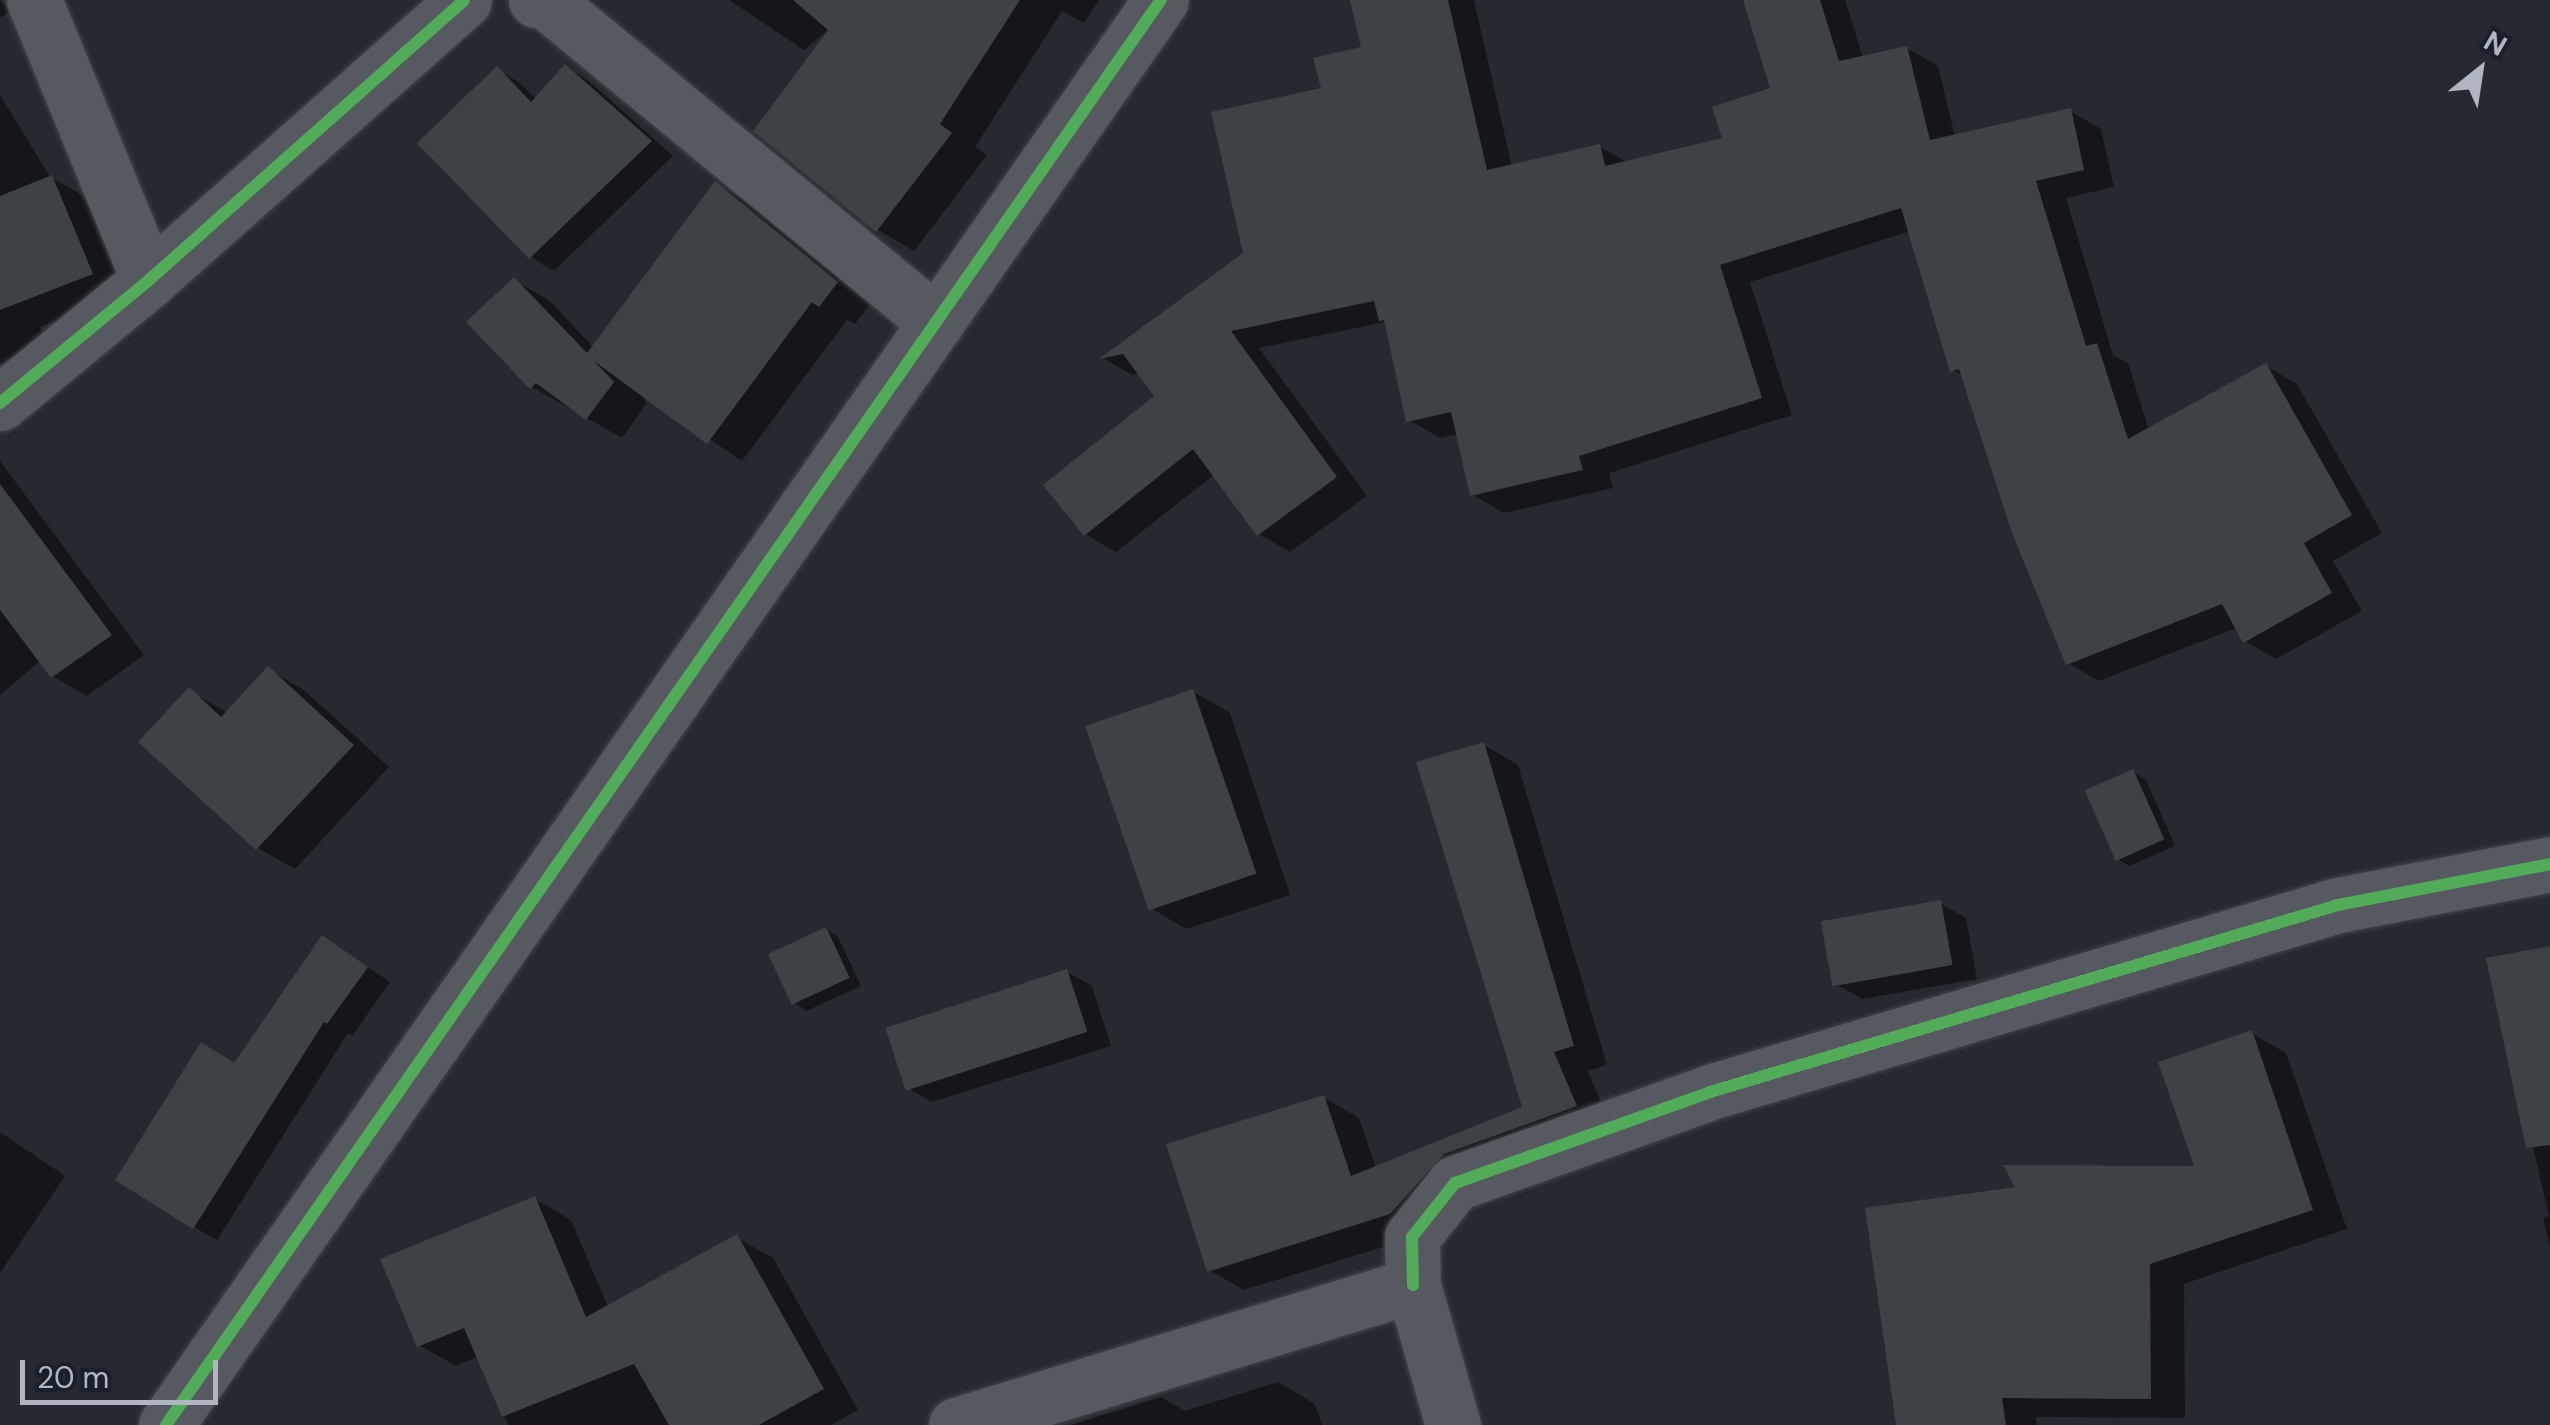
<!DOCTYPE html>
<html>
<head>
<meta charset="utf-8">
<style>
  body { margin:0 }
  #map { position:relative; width:2550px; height:1425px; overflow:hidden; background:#262a30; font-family:"DM Sans",sans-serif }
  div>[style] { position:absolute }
  .shadow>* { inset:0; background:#0007 }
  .building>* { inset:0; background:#3e4247; transform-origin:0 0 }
  .roads { filter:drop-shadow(0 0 2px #424449) drop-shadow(0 0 2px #424449) }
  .street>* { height:55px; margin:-27.5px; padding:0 27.5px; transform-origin:27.5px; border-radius:27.5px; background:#56595f }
  .cycleway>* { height:12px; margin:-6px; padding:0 6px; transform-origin:6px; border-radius:6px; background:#51ab58 }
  span { translate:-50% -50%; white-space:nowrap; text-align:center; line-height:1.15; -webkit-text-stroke:8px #1a202a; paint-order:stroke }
  .north { position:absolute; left:2430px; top:20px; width:100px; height:100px; -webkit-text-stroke:8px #1a202a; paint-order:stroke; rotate:30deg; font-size:28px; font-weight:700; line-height:40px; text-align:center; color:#afb6c2 }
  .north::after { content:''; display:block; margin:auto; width:35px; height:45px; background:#afb6c2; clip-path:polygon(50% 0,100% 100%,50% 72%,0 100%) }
  .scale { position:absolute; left:20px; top:1360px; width:198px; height:45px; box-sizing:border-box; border:5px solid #afb6c2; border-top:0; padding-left:12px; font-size:30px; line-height:35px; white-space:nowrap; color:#afb6c2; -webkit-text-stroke:8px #1a202a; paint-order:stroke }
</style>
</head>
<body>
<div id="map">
  <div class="shadow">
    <i style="clip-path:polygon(0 0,10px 11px,0 18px)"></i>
    <i style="clip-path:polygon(729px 0,1099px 0,1084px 23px,1062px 11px,975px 147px,987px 155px,914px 251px,878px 230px,756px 130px,834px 25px,804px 50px)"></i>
    <i style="clip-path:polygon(1353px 0,1474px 0,1512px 167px,1599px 146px,1628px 163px,1725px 140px,1773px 90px,1746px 0,1845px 0,1863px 58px,1907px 48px,1938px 66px,1955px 137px,2070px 111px,2101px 129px,2114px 187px,2066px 198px,2113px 355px,2128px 363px,2149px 430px,2266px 366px,2297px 384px,2382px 533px,2333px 561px,2362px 611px,2276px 659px,2245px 641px,2236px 628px,2099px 681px,2068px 663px,1965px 377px,1952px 370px,1911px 231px,1750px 282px,1792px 415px,1609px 473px,1613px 488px,1504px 513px,1473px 495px,1459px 434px,1440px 438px,1409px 420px,1385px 322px,1259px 348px,1367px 496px,1290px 552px,1259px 534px,1215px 474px,1116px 552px,1085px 534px,1158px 396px,1141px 373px,1132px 375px,1103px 358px,1246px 254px,1324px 90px,1364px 49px)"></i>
    <i style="clip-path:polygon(565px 67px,589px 81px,673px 156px,554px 271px,531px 257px,497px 69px,520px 83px,537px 100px)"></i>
    <i style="clip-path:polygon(0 95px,50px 177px,86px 197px,125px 293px,40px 327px,45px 336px,0 364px)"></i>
    <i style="clip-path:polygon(716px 184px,750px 204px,871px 303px,855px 324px,847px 320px,742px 461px,639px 391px,647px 403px,622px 438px,532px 387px,514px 280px,549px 300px,594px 348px)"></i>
    <i style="clip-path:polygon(0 461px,144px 655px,87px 696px,53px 676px,41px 660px,0 695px)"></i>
    <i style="clip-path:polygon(268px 669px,305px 691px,389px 767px,295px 869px,258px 848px,189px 690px,226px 712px)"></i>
    <i style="clip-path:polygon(1192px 691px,1230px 713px,1290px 895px,1186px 929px,1149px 907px)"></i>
    <i style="clip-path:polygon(1484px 745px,1518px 765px,1607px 1065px,1588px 1071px,1611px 1126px,1479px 1173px,1425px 1234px,1244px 1290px,1209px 1270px,1324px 1098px,1359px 1118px,1376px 1168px,1525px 1108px)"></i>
    <i style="clip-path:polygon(2133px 772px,2146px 780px,2175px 846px,2129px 866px,2117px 859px)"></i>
    <i style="clip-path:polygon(1940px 903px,1966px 918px,1977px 979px,1862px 999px,1836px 984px)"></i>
    <i style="clip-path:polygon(826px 929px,838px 937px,861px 986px,806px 1011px,794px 1003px)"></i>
    <i style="clip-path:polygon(2550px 948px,2550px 1247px,2543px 1218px,2549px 1216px,2490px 960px)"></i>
    <i style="clip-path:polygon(346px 952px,390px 982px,352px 1036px,348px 1033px,217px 1240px,194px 1227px,236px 1065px)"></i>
    <i style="clip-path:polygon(1066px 971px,1092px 986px,1111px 1046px,932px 1102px,906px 1087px)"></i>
    <i style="clip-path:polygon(2251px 1033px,2286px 1053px,2347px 1229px,2184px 1284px,2185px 1418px,2036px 1417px,2037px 1425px,1899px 1425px,2197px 1168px)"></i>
    <i style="clip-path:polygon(0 1132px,65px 1176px,0 1273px)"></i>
    <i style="clip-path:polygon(535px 1199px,571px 1220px,608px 1307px,736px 1237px,773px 1258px,858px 1410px,831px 1425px,508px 1425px,479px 1356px,456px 1366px,419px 1345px)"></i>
    <i style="clip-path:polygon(1278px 1382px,1315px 1404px,1322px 1425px,1071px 1425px,1161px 1397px,1185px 1411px)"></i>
  </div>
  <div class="building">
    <i style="clip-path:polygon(793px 0,1020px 0,940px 124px,952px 133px,876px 232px,753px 131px,828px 30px)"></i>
    <i style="clip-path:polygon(1350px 0,1448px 0,1487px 170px,1600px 144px,1605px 166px,1722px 138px,1712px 107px,1770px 88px,1743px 0,1820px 0,1839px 61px,1907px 46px,1930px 140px,2071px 108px,2084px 170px,2036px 181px,2086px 346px,2097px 343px,2128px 439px,2266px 363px,2352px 515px,2304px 543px,2332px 593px,2243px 643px,2222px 604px,2066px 665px,2012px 533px,1959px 369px,1950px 372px,1901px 208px,1720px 265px,1762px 398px,1579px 456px,1583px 470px,1470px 496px,1451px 412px,1406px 422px,1384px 320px,1379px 321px,1374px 301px,1231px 331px,1337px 477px,1257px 536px,1193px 449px,1084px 536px,1043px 485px,1154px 396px,1123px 354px,1099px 359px,1243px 253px,1211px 112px,1321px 88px,1313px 58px,1361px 47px)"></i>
    <i style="clip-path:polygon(565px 64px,652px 141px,529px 259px,417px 143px,497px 66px,531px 102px)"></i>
    <i style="clip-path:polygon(52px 175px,93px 274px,0 310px,0 196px)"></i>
    <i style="clip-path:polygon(715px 181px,838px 282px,819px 307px,812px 302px,707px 444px,594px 361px,614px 382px,586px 420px,536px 383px,530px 389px,466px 322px,514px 277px,587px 353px)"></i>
    <i style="clip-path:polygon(0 484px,112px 635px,51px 678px,0 610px)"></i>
    <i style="clip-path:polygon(268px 666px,354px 745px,256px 850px,138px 742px,189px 687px,221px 717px)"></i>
    <i style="left:1193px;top:689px;width:195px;height:114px;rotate:71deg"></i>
    <i style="clip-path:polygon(1484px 742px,1574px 1046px,1554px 1052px,1577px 1106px,1444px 1154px,1390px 1214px,1207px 1272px,1166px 1144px,1324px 1095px,1351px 1176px,1522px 1107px,1416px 762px)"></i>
    <i style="left:2133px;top:769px;width:77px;height:53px;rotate:66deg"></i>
    <i style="left:1941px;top:900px;width:66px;height:122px;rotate:80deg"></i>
    <i style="left:826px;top:927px;width:56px;height:64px;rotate:65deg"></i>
    <i style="clip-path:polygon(322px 935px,368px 967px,327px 1024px,324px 1022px,193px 1229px,115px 1180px,201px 1042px,234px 1063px)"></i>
    <i style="clip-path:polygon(2550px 946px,2550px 1145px,2526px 1148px,2486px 958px)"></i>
    <i style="left:1067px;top:969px;width:66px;height:191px;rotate:72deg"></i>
    <i style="clip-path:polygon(2252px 1030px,2313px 1210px,2150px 1264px,2151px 1399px,2002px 1398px,2006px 1425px,1896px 1425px,1865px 1208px,2015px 1187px,2003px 1165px,2194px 1166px,2158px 1062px)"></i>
    <i style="clip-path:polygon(535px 1196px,586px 1317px,737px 1234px,824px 1389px,759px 1425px,669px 1425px,634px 1364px,502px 1417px,464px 1328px,417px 1347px,380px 1259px)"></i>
  </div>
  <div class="roads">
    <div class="street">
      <i style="left:34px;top:0;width:303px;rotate:67.7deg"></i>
      <i style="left:536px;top:0;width:11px;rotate:10deg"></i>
      <i style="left:547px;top:2px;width:504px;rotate:39.44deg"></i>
      <i style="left:0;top:403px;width:193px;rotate:-39.5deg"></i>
      <i style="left:149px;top:280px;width:421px;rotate:-41.6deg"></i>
      <i style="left:1413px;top:1285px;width:48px;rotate:-91.2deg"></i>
      <i style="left:1412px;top:1237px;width:69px;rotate:-51.5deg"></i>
      <i style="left:1455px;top:1183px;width:271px;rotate:-19.6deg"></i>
      <i style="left:1710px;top:1092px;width:655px;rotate:-16.58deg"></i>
      <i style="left:2338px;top:905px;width:216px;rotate:-10.9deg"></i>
      <i style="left:166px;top:1425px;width:1738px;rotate:-55.08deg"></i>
      <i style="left:956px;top:1425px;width:478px;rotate:-17deg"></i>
      <i style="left:1413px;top:1285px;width:146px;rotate:74.1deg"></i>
    </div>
  </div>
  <div class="cycleway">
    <i style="left:0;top:403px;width:193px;rotate:-39.5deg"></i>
    <i style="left:149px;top:280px;width:421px;rotate:-41.6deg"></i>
    <i style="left:1413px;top:1285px;width:48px;rotate:-91.2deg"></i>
    <i style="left:1412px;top:1237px;width:69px;rotate:-51.5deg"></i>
    <i style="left:1455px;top:1183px;width:271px;rotate:-19.6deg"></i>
    <i style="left:1710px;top:1092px;width:655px;rotate:-16.58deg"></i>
    <i style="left:2338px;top:905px;width:216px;rotate:-10.9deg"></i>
    <i style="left:166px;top:1425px;width:1738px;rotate:-55.08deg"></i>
  </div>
  <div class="north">N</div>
  <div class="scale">20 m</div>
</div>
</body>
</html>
